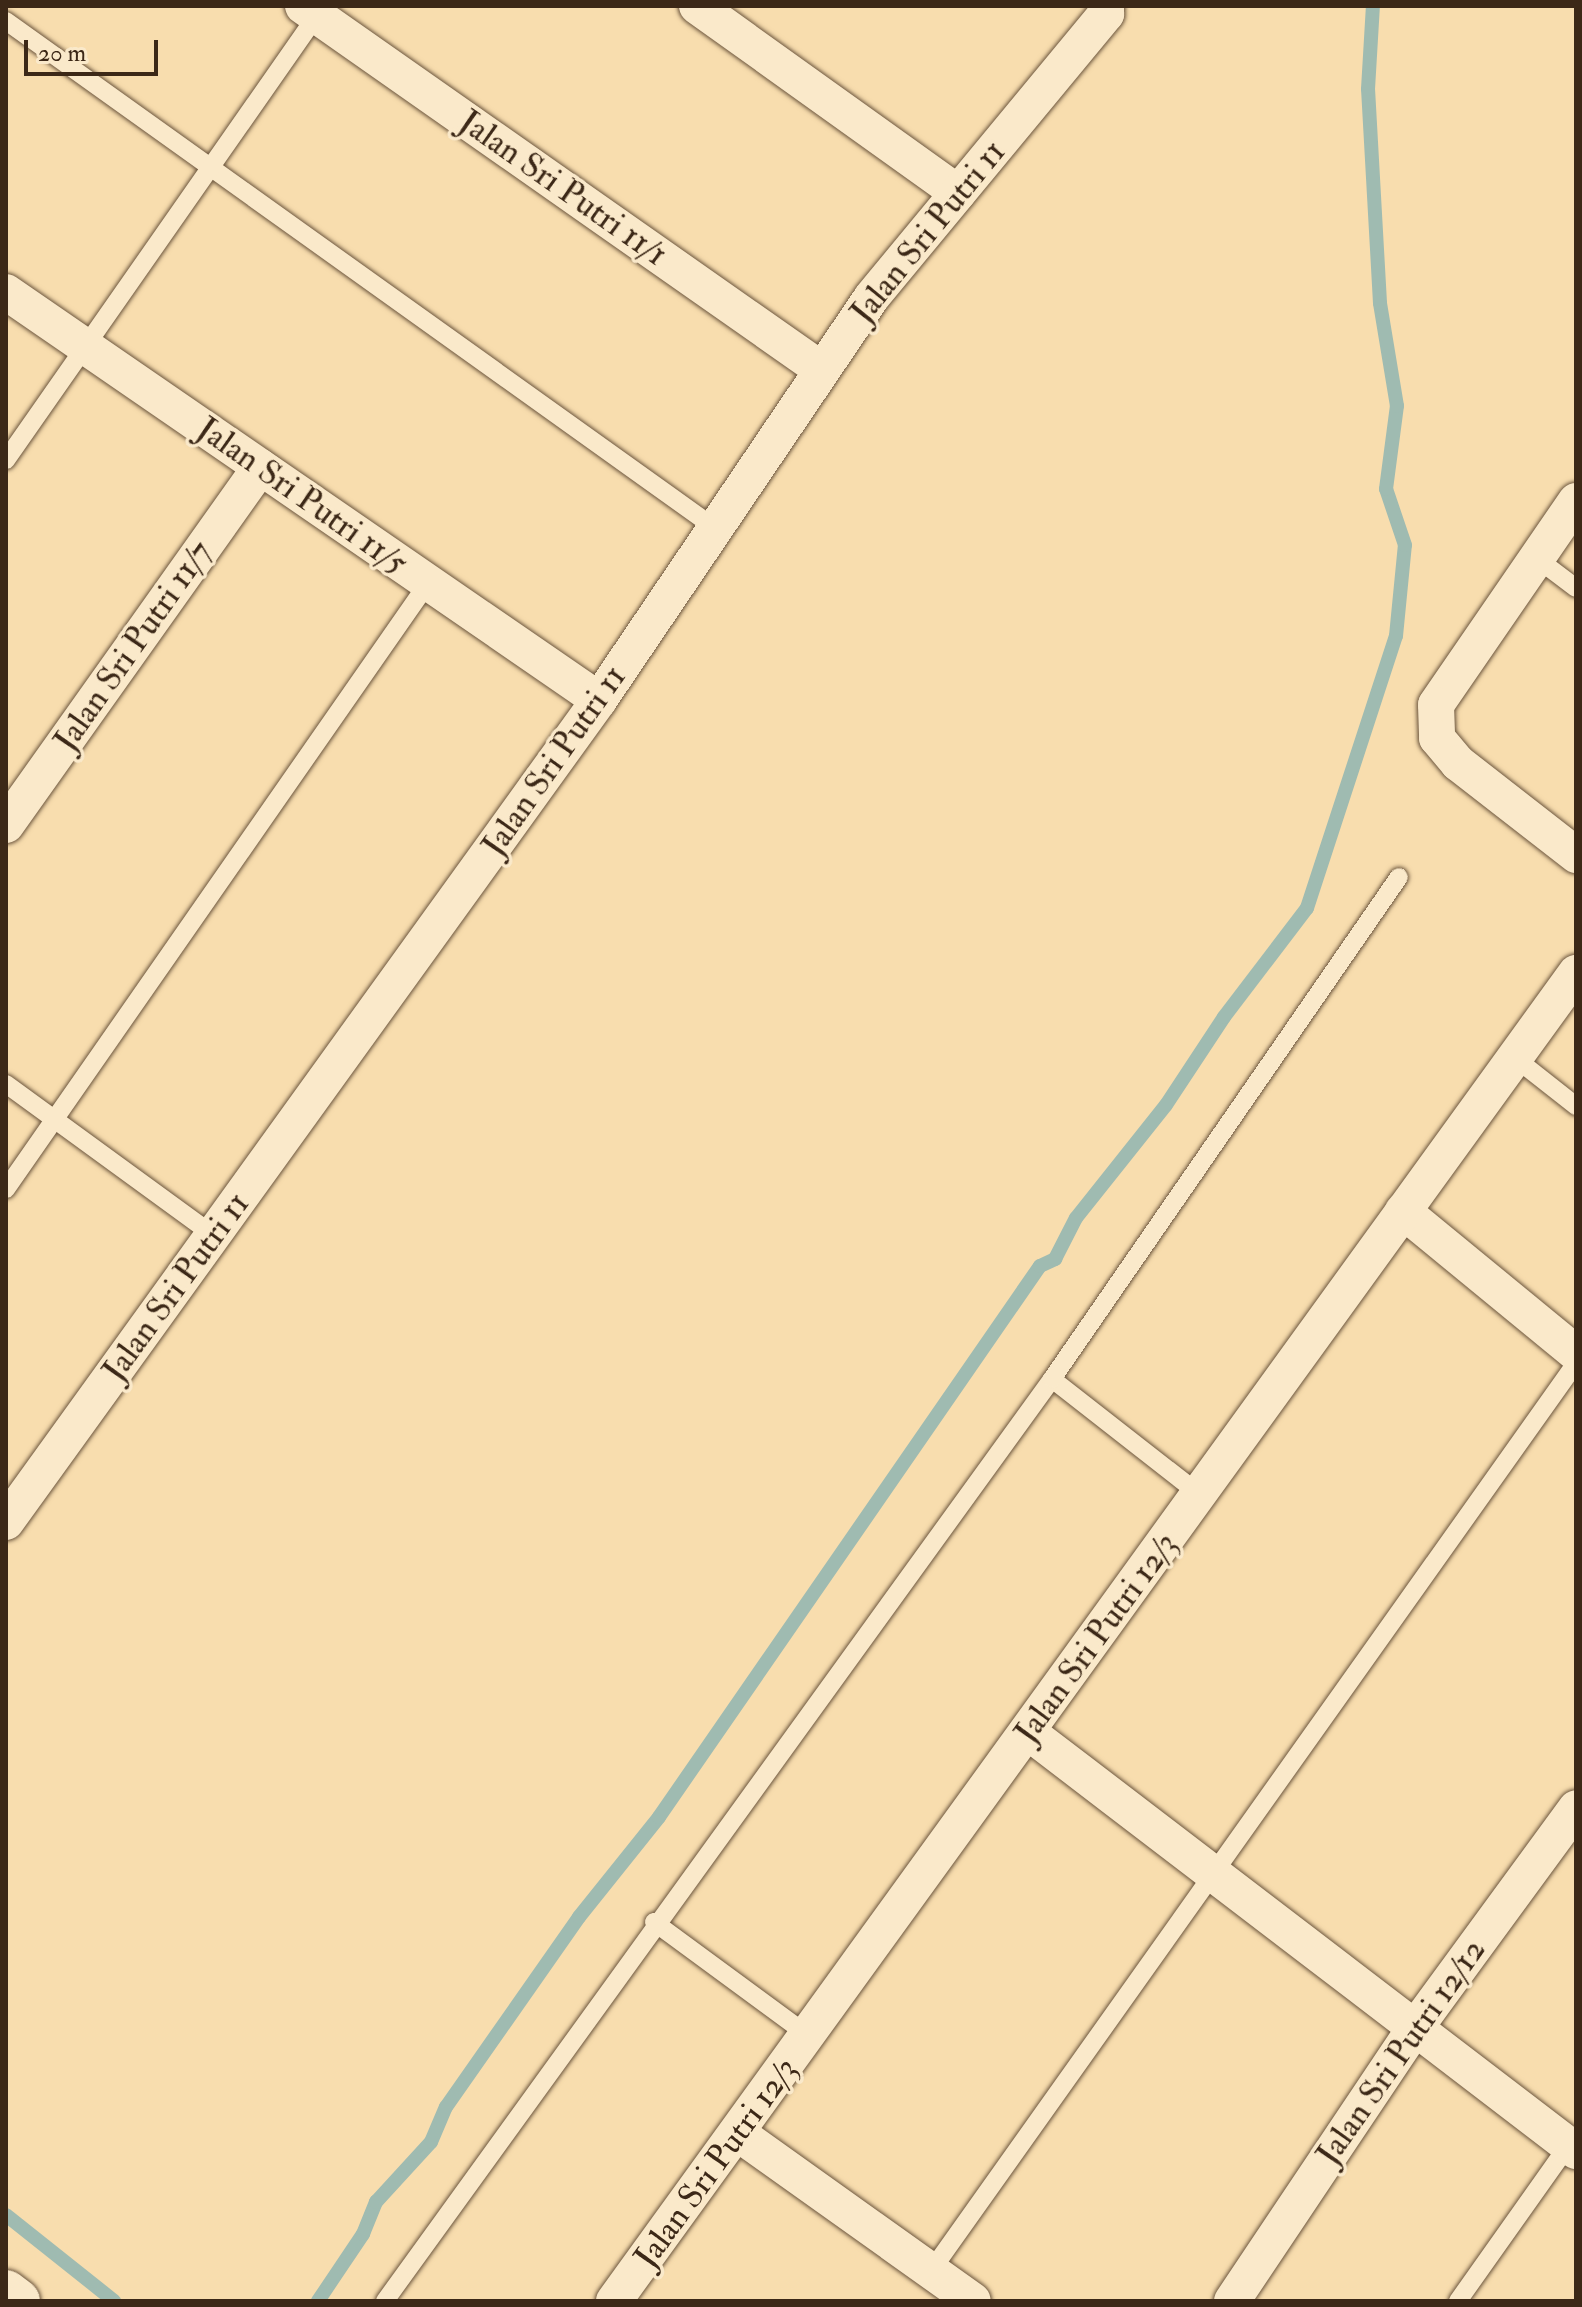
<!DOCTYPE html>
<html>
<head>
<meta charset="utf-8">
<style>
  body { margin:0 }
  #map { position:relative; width:1582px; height:2307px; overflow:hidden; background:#f8ddae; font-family:"IM FELL Double Pica",serif }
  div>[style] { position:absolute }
  .stream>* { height:14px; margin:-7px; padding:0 7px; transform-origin:7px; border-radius:7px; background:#9fbbb1 }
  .roads { filter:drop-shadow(0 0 2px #6b553d) drop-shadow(0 0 2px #6b553d) }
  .lane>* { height:18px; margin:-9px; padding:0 9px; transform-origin:9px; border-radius:9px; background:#fae9ca }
  .street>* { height:36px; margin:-18px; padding:0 18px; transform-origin:18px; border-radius:18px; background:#fae9ca }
  .secondary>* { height:44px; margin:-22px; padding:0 22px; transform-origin:22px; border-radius:22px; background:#fae9ca }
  span { translate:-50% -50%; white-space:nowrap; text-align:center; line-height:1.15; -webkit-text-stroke:7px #fae9ca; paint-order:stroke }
  .street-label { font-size:34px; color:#3c2817 }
  .frame { position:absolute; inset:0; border:8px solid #3c2817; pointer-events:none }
  .scale { position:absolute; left:24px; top:40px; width:134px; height:36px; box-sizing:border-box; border:4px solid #3c2817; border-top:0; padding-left:10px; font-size:24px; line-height:28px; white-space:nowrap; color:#3c2817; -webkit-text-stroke:6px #fae9ca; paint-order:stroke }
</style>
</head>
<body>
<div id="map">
  <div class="stream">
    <i style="left:6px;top:2215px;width:138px;rotate:38.5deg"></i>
    <i style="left:318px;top:2301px;width:81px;rotate:-56.1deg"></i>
    <i style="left:363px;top:2234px;width:35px;rotate:-68deg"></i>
    <i style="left:376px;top:2202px;width:81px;rotate:-47.5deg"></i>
    <i style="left:431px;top:2142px;width:38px;rotate:-67deg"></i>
    <i style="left:446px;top:2107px;width:232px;rotate:-55deg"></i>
    <i style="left:579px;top:1917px;width:128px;rotate:-51.3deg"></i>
    <i style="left:659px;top:1817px;width:670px;rotate:-55.34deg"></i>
    <i style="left:1040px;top:1266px;width:17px;rotate:-25deg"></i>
    <i style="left:1055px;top:1259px;width:46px;rotate:-62.9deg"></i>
    <i style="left:1076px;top:1218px;width:144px;rotate:-51.5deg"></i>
    <i style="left:1166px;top:1105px;width:105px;rotate:-56.6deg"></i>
    <i style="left:1224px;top:1017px;width:137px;rotate:-52.7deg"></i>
    <i style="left:1307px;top:908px;width:286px;rotate:-71.9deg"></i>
    <i style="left:1396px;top:636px;width:91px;rotate:-84.4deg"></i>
    <i style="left:1405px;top:545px;width:59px;rotate:-108.7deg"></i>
    <i style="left:1386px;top:489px;width:84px;rotate:-82.5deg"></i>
    <i style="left:1397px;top:406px;width:104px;rotate:-99.4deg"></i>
    <i style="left:1380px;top:303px;width:214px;rotate:-93.2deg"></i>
    <i style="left:1368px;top:89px;width:83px;rotate:-86.6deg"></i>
  </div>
  <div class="roads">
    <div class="lane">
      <i style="left:6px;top:21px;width:872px;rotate:35.57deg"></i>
      <i style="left:6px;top:460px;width:543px;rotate:-55.05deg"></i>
      <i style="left:1535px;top:557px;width:51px;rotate:37.1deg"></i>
      <i style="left:1515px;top:1058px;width:78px;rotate:38.2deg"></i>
      <i style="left:6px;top:1084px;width:256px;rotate:36.1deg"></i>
      <i style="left:6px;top:1189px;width:738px;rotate:-55.15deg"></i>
      <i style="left:1052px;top:1379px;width:187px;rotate:38deg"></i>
      <i style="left:654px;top:1922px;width:192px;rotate:36.3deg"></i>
      <i style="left:931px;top:2271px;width:1114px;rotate:-54.61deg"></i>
      <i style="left:385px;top:2301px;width:1138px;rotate:-54.12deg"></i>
      <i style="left:1052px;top:1379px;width:610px;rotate:-55.35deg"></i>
      <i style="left:1458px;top:2301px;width:197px;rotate:-54.7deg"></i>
    </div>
    <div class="street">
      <i style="left:303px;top:6px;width:634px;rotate:35.04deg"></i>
      <i style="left:697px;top:6px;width:321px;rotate:35.6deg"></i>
      <i style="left:6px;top:292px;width:720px;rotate:34.53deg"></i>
      <i style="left:1576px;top:501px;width:247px;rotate:124.5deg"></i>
      <i style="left:1436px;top:705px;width:33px;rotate:88deg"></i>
      <i style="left:1437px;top:738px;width:33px;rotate:50deg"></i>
      <i style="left:1458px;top:763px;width:150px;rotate:37.9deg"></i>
      <i style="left:6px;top:825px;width:439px;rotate:-54.6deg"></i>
      <i style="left:1403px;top:1211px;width:224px;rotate:39.4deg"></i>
      <i style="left:6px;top:1522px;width:1014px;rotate:-54.19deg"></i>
      <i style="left:599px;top:700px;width:485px;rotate:-55.9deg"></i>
      <i style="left:871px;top:298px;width:369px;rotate:-50.4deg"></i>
      <i style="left:1106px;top:14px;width:8px;rotate:-90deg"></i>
      <i style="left:1028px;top:1732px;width:690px;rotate:37.4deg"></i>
      <i style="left:739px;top:2134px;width:287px;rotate:35.5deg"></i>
      <i style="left:614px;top:2301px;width:1640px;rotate:-54.08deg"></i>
      <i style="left:1232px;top:2301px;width:325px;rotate:-56.2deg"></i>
      <i style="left:1413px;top:2031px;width:276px;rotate:-53.8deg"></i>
    </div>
    <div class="secondary">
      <i style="left:6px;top:2292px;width:15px;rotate:37deg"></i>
    </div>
  </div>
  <div class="street-label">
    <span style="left:563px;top:188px;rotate:35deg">Jalan Sri Putri 11/1</span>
    <span style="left:928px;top:232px;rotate:-51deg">Jalan Sri Putri 11</span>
    <span style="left:302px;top:496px;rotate:35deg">Jalan Sri Putri 11/5</span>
    <span style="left:133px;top:646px;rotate:-55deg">Jalan Sri Putri 11/7</span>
    <span style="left:554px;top:761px;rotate:-55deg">Jalan Sri Putri 11</span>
    <span style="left:176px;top:1287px;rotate:-54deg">Jalan Sri Putri 11</span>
    <span style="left:1096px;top:1638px;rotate:-54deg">Jalan Sri Putri 12/3</span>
    <span style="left:1401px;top:2052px;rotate:-55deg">Jalan Sri Putri 12/12</span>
    <span style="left:716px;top:2163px;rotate:-54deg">Jalan Sri Putri 12/3</span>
  </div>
  <div class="frame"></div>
  <div class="scale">20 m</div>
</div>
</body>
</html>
